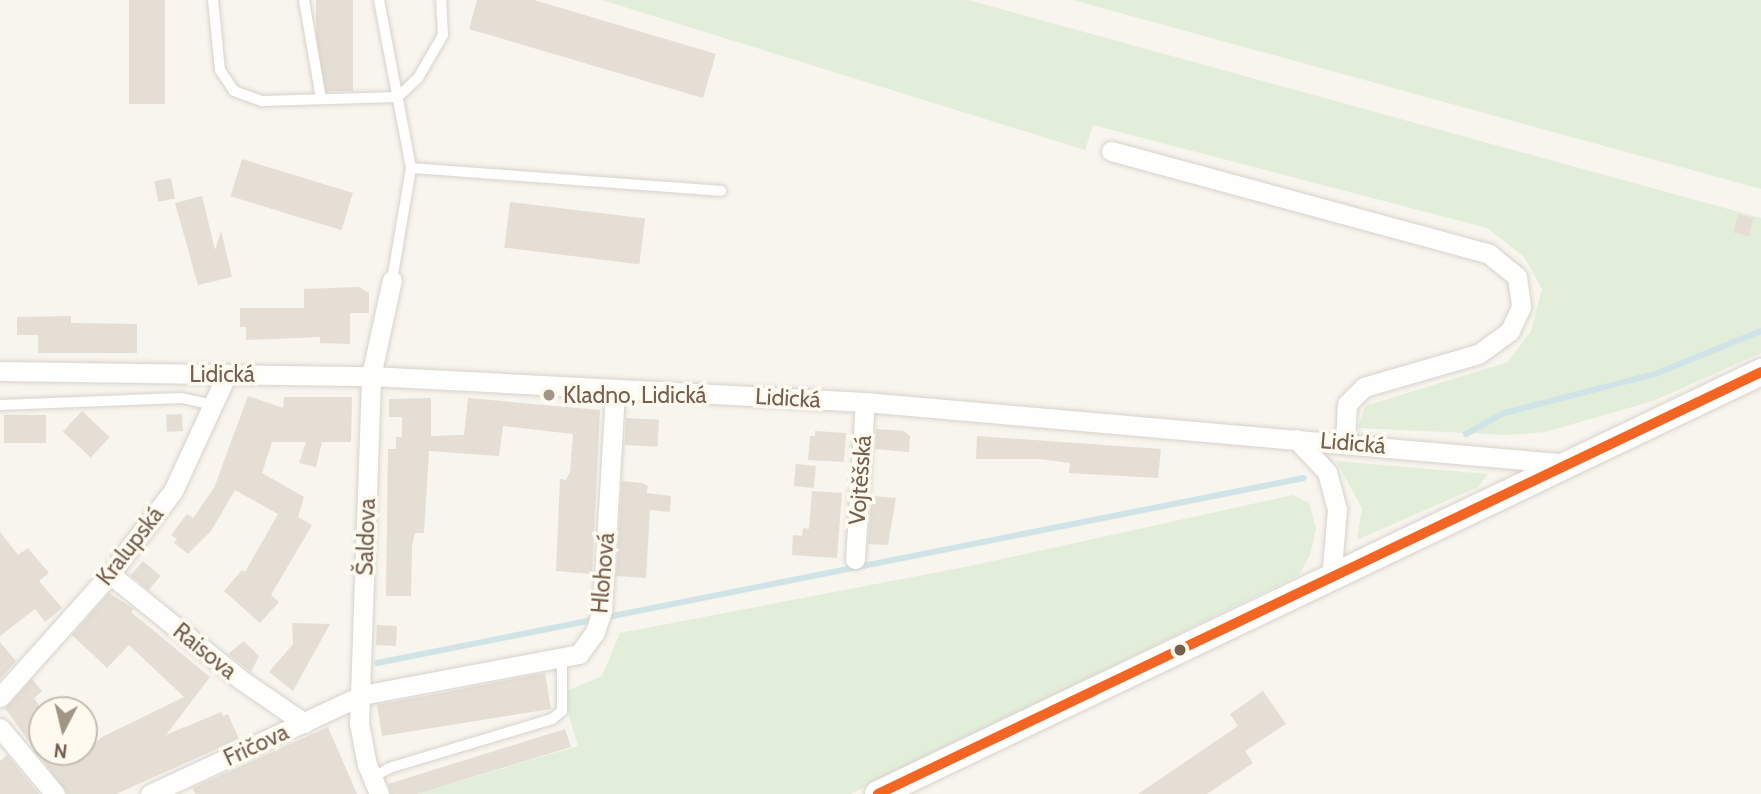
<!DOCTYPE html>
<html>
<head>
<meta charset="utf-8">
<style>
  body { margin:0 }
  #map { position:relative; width:1761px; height:794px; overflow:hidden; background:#f7f5ee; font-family:Cabin,sans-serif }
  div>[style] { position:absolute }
  .green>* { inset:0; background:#e3eeda }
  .stream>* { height:6px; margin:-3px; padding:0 3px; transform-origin:3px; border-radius:3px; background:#d0e4e7 }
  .building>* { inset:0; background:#e4ded5; transform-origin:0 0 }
  .roads { filter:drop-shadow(0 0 2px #d7d2cc) drop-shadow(0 0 2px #d7d2cc) }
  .service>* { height:10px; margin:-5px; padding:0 5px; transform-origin:5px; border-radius:5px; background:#fefefc }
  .minor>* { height:19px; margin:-9.5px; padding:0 9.5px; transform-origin:9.5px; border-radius:9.5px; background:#fefefc }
  .secondary>* { height:26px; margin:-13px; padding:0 13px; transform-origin:13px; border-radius:13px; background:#fefefc }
  .bus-1>* { height:10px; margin:-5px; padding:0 5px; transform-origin:5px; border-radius:5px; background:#f26522 }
  .dots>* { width:19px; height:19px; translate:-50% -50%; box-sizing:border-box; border:4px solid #fefaf0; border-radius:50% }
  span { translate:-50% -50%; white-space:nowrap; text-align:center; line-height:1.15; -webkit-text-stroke:7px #fefaf0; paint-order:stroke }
  .street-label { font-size:23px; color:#755f4e }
  .poi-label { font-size:23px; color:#755f4e }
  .left { translate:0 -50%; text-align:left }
  .north { position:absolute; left:28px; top:696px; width:70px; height:70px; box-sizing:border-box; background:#fefaf0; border:2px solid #c7bcaf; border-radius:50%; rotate:187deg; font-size:19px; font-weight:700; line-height:28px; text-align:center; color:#755f4e }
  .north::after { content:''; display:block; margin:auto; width:24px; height:32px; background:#a29486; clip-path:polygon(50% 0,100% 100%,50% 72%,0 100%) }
</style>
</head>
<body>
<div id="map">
  <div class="green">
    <i style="clip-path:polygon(602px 0,968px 0,1761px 218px,1761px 353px,1653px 401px,1545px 432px,1507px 435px,1358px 428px,1365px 406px,1508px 362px,1531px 331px,1542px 289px,1524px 257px,1487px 228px,1093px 125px,1085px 150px)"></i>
    <i style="clip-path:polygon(1073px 0,1761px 0,1761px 189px)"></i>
    <i style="clip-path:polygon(1336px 461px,1488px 474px,1478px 487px,1357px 540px,1362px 508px)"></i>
    <i style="clip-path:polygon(1293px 495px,1309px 503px,1316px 528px,1310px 555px,1299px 575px,851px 794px,417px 794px,578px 746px,562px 693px,602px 676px,620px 633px,970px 566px)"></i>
  </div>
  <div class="stream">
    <i style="left:1466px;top:434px;width:43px;rotate:-28.9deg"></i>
    <i style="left:1504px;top:413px;width:156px;rotate:-14.5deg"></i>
    <i style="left:1655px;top:374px;width:114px;rotate:-22.1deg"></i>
    <i style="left:377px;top:663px;width:945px;rotate:-11.29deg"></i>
  </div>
  <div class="building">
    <i style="left:129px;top:0;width:36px;height:104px"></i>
    <i style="left:316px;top:0;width:37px;height:91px"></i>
    <i style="clip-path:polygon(477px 0,534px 0,716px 54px,703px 98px,469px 29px)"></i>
    <i style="left:242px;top:159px;width:116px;height:39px;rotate:17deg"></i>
    <i style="left:171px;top:178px;width:21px;height:17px;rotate:79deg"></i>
    <i style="clip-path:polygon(202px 196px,215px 250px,221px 231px,232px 277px,198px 285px,175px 203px)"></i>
    <i style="left:510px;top:202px;width:136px;height:46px;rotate:7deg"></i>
    <i style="left:1738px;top:214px;width:16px;height:19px;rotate:14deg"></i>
    <i style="clip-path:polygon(359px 287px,369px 293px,369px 313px,350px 313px,350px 344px,320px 343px,320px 337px,246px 340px,246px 327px,240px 327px,240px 308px,304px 308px,304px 289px)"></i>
    <i style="clip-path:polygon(71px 316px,71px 323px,137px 324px,137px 353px,38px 353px,38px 335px,17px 335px,17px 317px)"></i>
    <i style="clip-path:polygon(248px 396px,283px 408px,284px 397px,352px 397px,351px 442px,322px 442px,316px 467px,299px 463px,306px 442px,272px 442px,262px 473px,304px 497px,298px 517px,312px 525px,271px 595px,279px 602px,260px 623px,224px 591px,242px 570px,245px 572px,278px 514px,235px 490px,211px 531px,188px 554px,174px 543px,177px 539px,171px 535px,187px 514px,193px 518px,214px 488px)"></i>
    <i style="clip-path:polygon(431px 398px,431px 436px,464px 435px,468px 398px,600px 410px,592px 574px,556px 571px,560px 479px,566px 480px,570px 472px,573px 434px,503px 426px,499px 456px,429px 451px,424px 533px,415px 533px,412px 546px,411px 596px,386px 596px,388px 449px,396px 449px,396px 437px,402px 437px,402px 417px,389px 417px,389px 399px)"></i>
    <i style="left:82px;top:411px;width:38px;height:28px;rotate:43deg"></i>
    <i style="left:182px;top:414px;width:17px;height:16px;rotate:87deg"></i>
    <i style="left:4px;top:415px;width:42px;height:28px"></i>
    <i style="left:626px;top:418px;width:33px;height:27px;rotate:3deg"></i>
    <i style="clip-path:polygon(876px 429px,904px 431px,910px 436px,909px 452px,875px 449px)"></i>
    <i style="clip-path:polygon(815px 431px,846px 433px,844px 462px,808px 460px,810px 436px,815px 436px)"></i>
    <i style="clip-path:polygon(977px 436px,1161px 449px,1158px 478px,1069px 473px,1070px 463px,1039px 459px,976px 459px)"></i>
    <i style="left:796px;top:464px;width:20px;height:22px;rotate:6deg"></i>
    <i style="clip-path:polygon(622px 481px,642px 483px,648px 486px,647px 493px,671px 496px,670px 512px,650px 510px,646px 578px,616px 576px)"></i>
    <i style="clip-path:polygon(812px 491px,842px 493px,837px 558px,792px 555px,793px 535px,802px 536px,803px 528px,809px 529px)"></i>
    <i style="clip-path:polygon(872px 496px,896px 498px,888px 545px,868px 544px)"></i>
    <i style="clip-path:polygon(0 532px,18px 555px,28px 548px,49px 573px,39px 581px,62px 608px,45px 622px,35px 609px,0 636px)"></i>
    <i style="left:143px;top:561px;width:23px;height:19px;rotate:40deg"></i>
    <i style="clip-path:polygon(109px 593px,134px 609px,131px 612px,210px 677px,166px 735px,221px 712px,223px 716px,228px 714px,239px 739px,116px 794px,67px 794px,5px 708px,32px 679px,42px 691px,34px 698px,42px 709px,42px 752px,86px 752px,102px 737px,184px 697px,129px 645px,107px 668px,72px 635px)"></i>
    <i style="clip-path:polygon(292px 623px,330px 624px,293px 691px,269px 672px,293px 644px)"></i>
    <i style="left:377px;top:625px;width:20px;height:20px;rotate:3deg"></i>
    <i style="clip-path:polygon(244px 641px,259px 656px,251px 672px,228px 654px)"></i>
    <i style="clip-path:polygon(0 642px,16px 661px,0 679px)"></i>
    <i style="clip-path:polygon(545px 673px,551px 709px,382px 736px,377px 705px)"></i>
    <i style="clip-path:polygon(1263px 691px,1286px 724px,1245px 751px,1253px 763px,1207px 794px,1138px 794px,1238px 726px,1230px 714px)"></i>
    <i style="clip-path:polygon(328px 727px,357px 794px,195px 794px,193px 788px)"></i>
    <i style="clip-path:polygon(565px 729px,571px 747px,417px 794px,391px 794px,388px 784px)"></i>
    <i style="clip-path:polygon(7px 755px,39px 794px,0 794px,0 761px)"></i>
  </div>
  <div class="roads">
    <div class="service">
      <i style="left:213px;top:0;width:70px;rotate:84.3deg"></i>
      <i style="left:220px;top:70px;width:25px;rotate:56deg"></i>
      <i style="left:234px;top:91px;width:30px;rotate:20deg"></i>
      <i style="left:262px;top:101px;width:136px;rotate:-1.7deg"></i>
      <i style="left:398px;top:97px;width:28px;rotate:-44deg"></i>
      <i style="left:418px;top:78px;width:50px;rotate:-59.8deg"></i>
      <i style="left:443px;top:35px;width:35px;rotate:-93deg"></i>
      <i style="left:304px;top:0;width:99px;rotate:80.2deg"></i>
      <i style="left:379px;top:0;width:171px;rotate:79.2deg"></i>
      <i style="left:411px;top:168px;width:114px;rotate:99.6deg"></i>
      <i style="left:411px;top:168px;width:311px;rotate:4.2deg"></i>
      <i style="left:0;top:405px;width:182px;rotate:-2.2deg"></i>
      <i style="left:182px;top:398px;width:31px;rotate:13deg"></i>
      <i style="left:372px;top:778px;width:20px;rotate:-30deg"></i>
      <i style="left:389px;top:768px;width:170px;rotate:-16.7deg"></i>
      <i style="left:552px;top:719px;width:13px;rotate:-39deg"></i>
      <i style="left:562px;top:711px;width:51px;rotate:-90deg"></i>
    </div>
    <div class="minor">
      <i style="left:1111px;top:151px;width:392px;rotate:15.2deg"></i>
      <i style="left:1489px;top:254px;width:36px;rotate:39deg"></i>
      <i style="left:1517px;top:277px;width:30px;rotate:82deg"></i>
      <i style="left:1521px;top:307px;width:26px;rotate:115deg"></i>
      <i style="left:1510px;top:331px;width:39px;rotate:144deg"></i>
      <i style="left:1478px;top:354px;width:119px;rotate:163.9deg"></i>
      <i style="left:1364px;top:387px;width:24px;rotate:135deg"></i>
      <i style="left:1347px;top:404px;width:38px;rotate:93deg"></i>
      <i style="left:0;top:371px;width:371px;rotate:0.8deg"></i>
      <i style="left:371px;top:376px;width:495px;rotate:3deg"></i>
      <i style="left:865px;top:402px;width:708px;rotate:5.03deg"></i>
      <i style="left:1296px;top:439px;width:45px;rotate:46.8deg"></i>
      <i style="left:1327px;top:472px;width:38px;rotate:75deg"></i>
      <i style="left:1337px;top:509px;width:70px;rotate:94.9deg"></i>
      <i style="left:855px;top:559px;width:157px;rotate:-86.4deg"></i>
      <i style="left:110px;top:574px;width:167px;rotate:38.9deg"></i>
      <i style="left:240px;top:679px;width:78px;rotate:34.5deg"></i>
      <i style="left:0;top:697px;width:165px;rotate:-48.2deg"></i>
      <i style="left:110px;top:574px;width:104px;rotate:-52.8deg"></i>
      <i style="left:173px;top:491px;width:129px;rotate:-65.2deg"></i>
      <i style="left:0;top:728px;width:86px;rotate:50.2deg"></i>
      <i style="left:150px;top:794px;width:234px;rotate:-25deg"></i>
      <i style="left:362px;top:695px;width:221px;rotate:-10.7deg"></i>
      <i style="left:579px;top:654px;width:27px;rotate:-54deg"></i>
      <i style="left:595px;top:632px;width:22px;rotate:-72deg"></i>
      <i style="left:602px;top:611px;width:221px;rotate:-86.6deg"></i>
      <i style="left:379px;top:794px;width:31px;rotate:-112deg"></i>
      <i style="left:367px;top:765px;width:43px;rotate:-100.8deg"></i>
      <i style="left:359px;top:723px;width:347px;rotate:-88deg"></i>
      <i style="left:371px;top:376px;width:98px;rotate:-77.7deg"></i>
    </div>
    <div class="secondary">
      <i style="left:878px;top:794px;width:979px;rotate:-25.54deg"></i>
    </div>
  </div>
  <div class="bus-1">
    <i style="left:878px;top:794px;width:979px;rotate:-25.54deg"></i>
  </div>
  <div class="dots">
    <i style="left:549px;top:395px;background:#a29486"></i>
    <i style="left:1180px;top:650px;background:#755f4e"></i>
  </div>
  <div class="street-label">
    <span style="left:222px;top:374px">Lidická</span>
    <span style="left:788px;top:398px;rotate:3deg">Lidická</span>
    <span style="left:1353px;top:443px;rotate:5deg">Lidická</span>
    <span style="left:860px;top:480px;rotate:-86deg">Vojtěšská</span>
    <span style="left:366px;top:537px;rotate:-88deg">Šaldova</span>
    <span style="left:130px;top:546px;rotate:-52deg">Kralupská</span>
    <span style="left:603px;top:573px;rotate:-85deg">Hlohová</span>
    <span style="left:205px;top:651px;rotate:39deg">Raisova</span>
    <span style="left:256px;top:745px;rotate:-25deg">Fričova</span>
  </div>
  <div class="poi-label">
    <span class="left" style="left:563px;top:395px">Kladno, Lidická</span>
  </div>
  <div class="north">N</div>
</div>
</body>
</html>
